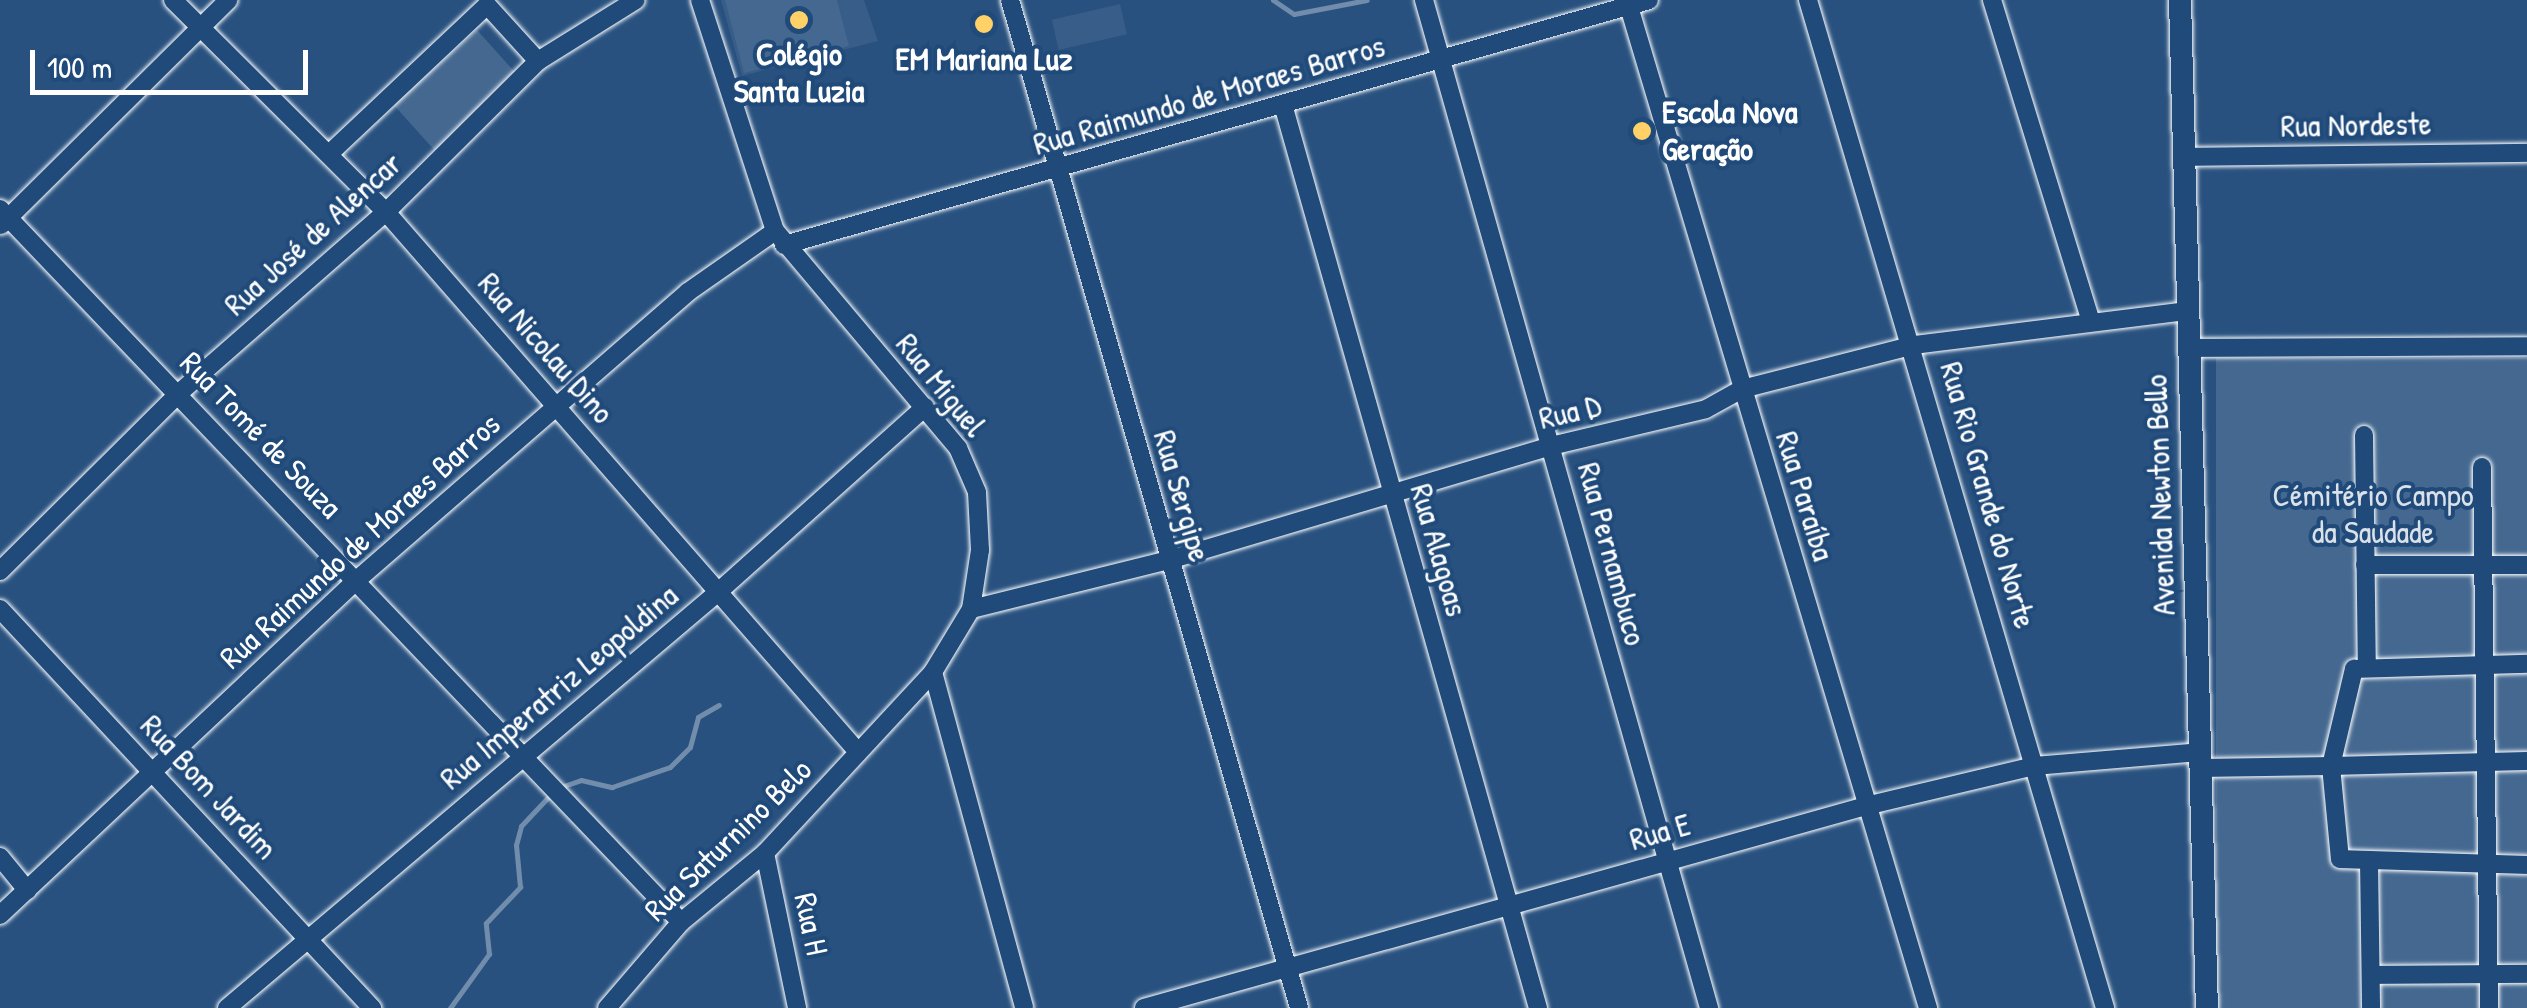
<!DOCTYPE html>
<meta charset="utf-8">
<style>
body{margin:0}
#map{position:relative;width:2527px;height:1008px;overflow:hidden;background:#28517f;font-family:"Patrick Hand",sans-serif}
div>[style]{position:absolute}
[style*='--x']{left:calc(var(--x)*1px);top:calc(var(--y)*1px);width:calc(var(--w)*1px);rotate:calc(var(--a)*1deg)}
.built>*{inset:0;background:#375d88;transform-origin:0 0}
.green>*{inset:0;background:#446890;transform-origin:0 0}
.stream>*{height:5px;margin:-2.5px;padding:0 2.5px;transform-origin:2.5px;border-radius:2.5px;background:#718dab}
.roads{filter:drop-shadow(0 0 2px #fff) drop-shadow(0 0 2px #fff)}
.minor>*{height:18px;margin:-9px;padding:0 9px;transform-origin:9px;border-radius:9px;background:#1f4a7a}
.major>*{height:22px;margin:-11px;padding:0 11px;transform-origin:11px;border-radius:11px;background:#1f4a7a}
.dots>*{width:28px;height:28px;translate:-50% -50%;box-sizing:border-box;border:5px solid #1f4a7a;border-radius:50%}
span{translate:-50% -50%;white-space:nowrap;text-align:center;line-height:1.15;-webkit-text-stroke:8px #1f4a7a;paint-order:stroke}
.poi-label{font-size:32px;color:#fff;font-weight:700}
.left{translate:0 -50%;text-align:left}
.street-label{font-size:32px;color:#fff}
.park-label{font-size:32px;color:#dae1e9}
.scale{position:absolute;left:30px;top:50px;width:278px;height:45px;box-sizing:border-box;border:5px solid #fff;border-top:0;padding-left:12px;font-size:30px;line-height:35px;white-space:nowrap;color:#fff;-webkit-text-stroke:8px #1f4a7a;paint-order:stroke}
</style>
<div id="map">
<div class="built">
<div style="clip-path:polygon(721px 0,864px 0,878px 41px,742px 76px)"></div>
<div style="left:1120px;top:4px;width:31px;height:70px;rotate:77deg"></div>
</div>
<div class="green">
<div style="clip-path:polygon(725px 0,837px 0,849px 46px,744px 73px)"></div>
<div style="left:477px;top:30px;width:62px;height:112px;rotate:48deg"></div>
<div style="left:2527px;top:358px;width:650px;height:311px;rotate:90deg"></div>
</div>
<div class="stream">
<div style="--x:1273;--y:0;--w:25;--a:34"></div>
<div style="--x:1294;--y:14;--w:74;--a:-10.9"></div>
<div style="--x:561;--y:787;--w:21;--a:-19"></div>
<div style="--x:581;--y:780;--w:32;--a:13"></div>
<div style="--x:612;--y:787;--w:61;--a:-19"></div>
<div style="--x:670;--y:767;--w:28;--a:-45"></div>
<div style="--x:690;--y:747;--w:31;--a:-75"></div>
<div style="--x:698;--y:717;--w:24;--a:-30"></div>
<div style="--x:450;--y:1008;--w:67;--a:-54.2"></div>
<div style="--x:489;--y:954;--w:31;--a:-96"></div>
<div style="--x:486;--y:923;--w:50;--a:-46.6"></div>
<div style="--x:520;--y:887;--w:42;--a:-95.4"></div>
<div style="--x:516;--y:845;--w:20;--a:-75"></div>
<div style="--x:521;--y:826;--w:45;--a:-46.8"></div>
</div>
<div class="roads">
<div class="minor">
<div style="--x:173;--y:0;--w:301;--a:44.9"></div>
<div style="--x:386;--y:212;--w:717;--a:48.84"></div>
<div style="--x:1010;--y:0;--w:1049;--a:74"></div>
<div style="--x:1424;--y:0;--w:1048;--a:74.21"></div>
<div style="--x:1627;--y:0;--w:1052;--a:73.37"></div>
<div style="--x:1808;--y:0;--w:1051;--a:73.58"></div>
<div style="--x:1992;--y:0;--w:336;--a:72.9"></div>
<div style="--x:1284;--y:108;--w:935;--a:74.24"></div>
<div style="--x:329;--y:154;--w:217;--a:-43.3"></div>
<div style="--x:487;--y:5;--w:76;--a:47.7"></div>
<div style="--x:2185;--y:157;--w:342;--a:-0.7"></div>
<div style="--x:0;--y:209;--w:986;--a:46.32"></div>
<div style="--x:1;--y:225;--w:320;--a:-44.7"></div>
<div style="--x:784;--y:245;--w:899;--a:-15.81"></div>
<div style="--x:2188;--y:348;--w:339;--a:-0.3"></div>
<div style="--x:2364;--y:435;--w:233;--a:89.3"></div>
<div style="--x:2482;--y:467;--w:541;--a:89.26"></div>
<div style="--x:2365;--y:565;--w:162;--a:0"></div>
<div style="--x:0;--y:571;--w:252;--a:-44.8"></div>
<div style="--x:179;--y:393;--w:275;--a:-41.2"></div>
<div style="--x:386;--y:212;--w:214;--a:-44.8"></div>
<div style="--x:538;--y:61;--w:115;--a:-31.9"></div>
<div style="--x:0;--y:609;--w:546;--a:47.01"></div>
<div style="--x:971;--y:609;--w:204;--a:-13.9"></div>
<div style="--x:1169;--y:560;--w:399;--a:-16.6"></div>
<div style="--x:1551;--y:446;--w:159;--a:-13.4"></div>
<div style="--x:1706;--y:409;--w:41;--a:-29.1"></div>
<div style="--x:1742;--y:389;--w:178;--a:-14.3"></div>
<div style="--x:1914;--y:345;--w:275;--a:-7.1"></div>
<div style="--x:933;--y:672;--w:348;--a:74.8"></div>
<div style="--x:2527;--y:761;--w:196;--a:178.5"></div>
<div style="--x:2331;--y:766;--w:93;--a:84.5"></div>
<div style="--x:2340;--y:859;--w:187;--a:1.8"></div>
<div style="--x:2200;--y:768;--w:131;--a:-0.9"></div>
<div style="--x:2331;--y:766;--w:100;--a:-76.7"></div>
<div style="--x:2354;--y:669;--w:173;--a:-1.7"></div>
<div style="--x:765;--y:853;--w:158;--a:78.3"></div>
<div style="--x:0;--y:857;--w:43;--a:50.7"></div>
<div style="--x:2369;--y:861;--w:147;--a:89.2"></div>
<div style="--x:0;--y:915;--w:491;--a:-43.2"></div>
<div style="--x:358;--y:579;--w:437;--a:-41"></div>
<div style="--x:688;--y:292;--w:106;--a:-35"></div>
<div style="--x:2371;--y:975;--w:156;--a:-0.4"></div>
<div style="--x:227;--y:1008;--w:642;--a:-40.26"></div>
<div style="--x:717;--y:593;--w:279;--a:-41.8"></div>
<div style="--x:607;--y:1008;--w:113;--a:-49.3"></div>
<div style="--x:681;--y:922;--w:109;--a:-39.4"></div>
<div style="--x:765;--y:853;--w:247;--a:-47.1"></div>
<div style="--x:933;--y:672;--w:74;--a:-58.9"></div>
<div style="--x:971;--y:609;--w:60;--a:-81.3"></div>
<div style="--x:980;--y:550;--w:58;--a:-93"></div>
<div style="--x:977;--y:492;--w:48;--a:-113.4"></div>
<div style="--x:958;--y:448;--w:284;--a:-130.1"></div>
<div style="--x:775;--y:231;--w:243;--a:-108"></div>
<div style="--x:1144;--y:1008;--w:750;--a:-15.63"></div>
<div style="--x:1866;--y:806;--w:173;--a:-13.4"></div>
<div style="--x:2034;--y:766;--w:166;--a:-4.8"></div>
</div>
<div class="major">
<div style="--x:2180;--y:0;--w:1008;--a:88.47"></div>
</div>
</div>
<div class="dots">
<div style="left:799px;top:20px;background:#ffd166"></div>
<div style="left:984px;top:24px;background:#ffd166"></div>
<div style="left:1642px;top:131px;background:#ffd166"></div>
</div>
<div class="poi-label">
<span style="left:799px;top:73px">Colégio<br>Santa Luzia</span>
<span style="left:984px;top:59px">EM Mariana Luz</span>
<span class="left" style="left:1662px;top:131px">Escola Nova<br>Geração</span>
</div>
<div class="street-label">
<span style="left:1209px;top:95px;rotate:-16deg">Rua Raimundo de Moraes Barros</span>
<span style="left:2356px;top:125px;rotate:-1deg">Rua Nordeste</span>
<span style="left:313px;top:234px;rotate:-42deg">Rua José de Alencar</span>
<span style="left:546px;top:348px;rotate:49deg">Rua Nicolau Dino</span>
<span style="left:941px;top:385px;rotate:51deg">Rua Miguel</span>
<span style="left:1570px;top:412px;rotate:-13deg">Rua D</span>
<span style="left:261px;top:435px;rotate:46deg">Rua Tomé de Souza</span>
<span style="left:1988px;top:495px;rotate:74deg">Rua Rio Grande do Norte</span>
<span style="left:2160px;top:495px;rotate:-92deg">Avenida Newton Bello</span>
<span style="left:1182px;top:496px;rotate:74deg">Rua Sergipe</span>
<span style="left:1805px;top:496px;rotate:73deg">Rua Paraíba</span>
<span style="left:360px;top:541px;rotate:-42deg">Rua Raimundo de Moraes Barros</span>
<span style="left:1439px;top:550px;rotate:74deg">Rua Alagoas</span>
<span style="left:1612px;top:554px;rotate:75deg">Rua Pernambuco</span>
<span style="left:559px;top:687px;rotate:-40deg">Rua Imperatriz Leopoldina</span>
<span style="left:209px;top:787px;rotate:47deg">Rua Bom Jardim</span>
<span style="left:1660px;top:832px;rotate:-16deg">Rua E</span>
<span style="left:728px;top:840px;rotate:-44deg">Rua Saturnino Belo</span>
<span style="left:811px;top:924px;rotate:78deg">Rua H</span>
</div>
<div class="park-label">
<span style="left:2373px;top:514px">Cémitério Campo<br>da Saudade</span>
</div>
<div class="scale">100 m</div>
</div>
